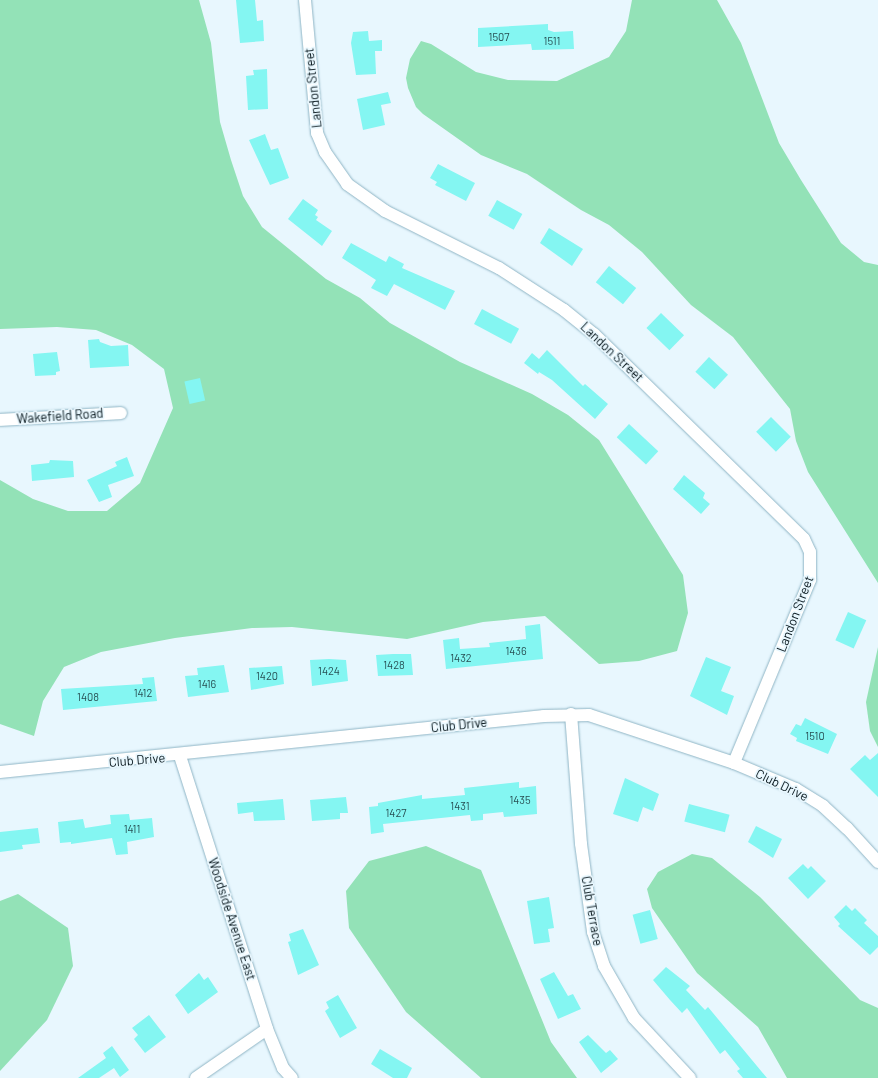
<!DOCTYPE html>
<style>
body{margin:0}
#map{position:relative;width:878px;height:1078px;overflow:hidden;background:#e8f7fe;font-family:Barlow,sans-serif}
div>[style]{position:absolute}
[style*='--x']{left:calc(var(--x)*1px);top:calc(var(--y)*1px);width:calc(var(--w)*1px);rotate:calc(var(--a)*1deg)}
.green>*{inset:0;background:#93e2b7}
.building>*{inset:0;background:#84f6f2;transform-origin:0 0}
.roads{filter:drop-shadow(0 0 1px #8fb5c5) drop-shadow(0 0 1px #8fb5c5)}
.minor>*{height:12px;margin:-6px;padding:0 6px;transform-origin:6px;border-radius:6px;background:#fff}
span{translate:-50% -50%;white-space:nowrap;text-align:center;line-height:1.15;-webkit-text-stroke:3.5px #e8f7fe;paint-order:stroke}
.number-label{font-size:11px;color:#285054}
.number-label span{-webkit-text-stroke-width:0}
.street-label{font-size:13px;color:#0a191f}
</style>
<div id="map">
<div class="green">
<div style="clip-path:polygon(0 0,199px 0,211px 43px,220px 122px,231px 160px,243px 196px,262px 227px,326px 279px,360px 298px,390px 323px,460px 362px,532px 394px,568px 415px,599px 440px,683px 575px,688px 613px,677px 651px,639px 661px,599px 664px,545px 616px,483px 622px,407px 639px,292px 627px,252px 628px,175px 638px,101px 652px,64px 667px,43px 701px,34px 736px,0 724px,0 480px,33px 499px,68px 511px,107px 511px,140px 483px,173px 408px,164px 369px,132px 345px,96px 330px,57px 327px,0 329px)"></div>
<div style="clip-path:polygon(632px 0,717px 0,741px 43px,779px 143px,801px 180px,841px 243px,864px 262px,878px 265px,878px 583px,808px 472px,796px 441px,790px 409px,733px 337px,691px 305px,642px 252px,609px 225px,581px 210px,527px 174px,481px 155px,423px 114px,416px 107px,408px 88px,406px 78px,410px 59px,421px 41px,431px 44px,476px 72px,508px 80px,557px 81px,609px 57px,626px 31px)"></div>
<div style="clip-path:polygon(878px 647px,878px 747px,870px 731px,866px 702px)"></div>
<div style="clip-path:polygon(426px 846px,481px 870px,551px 1042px,577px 1078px,481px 1078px,406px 1012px,349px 928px,346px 891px,369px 861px)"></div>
<div style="clip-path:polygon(692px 854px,712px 858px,760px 897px,860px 1000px,878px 1008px,878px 1078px,787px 1078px,758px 1027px,697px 973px,652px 908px,647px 889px,658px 872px)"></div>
<div style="clip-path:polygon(18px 894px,68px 928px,73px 966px,47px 1020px,0 1071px,0 901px)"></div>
</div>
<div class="building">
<div style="clip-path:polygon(236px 0,255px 0,257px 21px,263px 20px,264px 41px,240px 43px)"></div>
<div style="clip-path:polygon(548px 24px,548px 30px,554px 32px,573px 31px,574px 49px,532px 50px,531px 44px,478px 47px,478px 28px)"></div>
<div style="clip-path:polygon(368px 31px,369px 41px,382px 40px,382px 51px,375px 51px,376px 74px,356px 75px,351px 43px,353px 32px)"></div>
<div style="clip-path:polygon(267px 69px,268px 109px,248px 110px,246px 76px,254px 75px,253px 70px)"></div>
<div style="clip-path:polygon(388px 92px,391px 103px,381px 105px,385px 125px,363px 130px,357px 99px)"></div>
<div style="clip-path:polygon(265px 134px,271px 150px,278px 148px,289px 178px,270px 185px,249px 140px)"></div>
<div style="clip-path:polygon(438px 164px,475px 183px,466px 201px,435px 185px,437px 182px,430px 178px)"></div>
<div style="clip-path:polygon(303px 199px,318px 210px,315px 215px,318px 217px,316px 220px,332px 231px,322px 246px,288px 219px)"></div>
<div style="left:497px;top:200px;width:29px;height:18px;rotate:29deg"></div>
<div style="clip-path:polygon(549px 228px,583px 249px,572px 266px,540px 243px)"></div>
<div style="clip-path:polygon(351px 243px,386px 262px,389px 256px,404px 264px,402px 268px,455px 291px,445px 310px,394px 284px,387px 296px,371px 288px,376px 280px,342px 258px)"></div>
<div style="left:609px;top:266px;width:35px;height:21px;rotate:39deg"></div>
<div style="left:482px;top:309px;width:42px;height:17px;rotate:28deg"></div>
<div style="left:661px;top:313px;width:32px;height:21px;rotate:44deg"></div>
<div style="clip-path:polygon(99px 339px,100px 342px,111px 346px,128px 345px,129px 366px,90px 368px,88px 340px)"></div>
<div style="clip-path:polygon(547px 350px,583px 386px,585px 384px,608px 404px,595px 419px,552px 380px,539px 372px,538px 374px,524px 363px,532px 353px,539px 359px)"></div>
<div style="clip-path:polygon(57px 352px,60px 371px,56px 372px,56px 375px,35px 376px,33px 354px)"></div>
<div style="left:709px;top:357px;width:26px;height:20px;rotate:43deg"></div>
<div style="left:200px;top:378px;width:23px;height:16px;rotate:77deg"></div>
<div style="left:771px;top:417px;width:28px;height:21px;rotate:45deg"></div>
<div style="left:629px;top:424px;width:40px;height:18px;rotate:43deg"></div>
<div style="clip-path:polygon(127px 457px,134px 476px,108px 485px,112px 497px,99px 502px,87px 480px,117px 466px,115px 462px)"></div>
<div style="clip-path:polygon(50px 460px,73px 461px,74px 477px,32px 481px,31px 465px,49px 463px)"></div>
<div style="clip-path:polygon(684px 475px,705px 493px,703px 498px,710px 504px,701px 514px,673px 489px)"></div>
<div style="left:848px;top:612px;width:20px;height:31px;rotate:24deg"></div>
<div style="clip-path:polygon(540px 624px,543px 659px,446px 669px,443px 640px,459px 638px,460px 649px,490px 647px,489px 643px,526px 639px,525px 626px)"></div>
<div style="clip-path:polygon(393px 654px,411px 654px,413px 675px,378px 676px,376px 655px)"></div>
<div style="clip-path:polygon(706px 657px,731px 667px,721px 691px,734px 696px,727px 715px,690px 696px)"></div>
<div style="clip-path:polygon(329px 659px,346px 660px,348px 681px,312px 686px,310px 660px)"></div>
<div style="clip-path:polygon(224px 665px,229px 692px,188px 697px,185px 676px,198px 675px,197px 668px)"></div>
<div style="clip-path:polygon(282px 666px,284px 684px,251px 690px,249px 668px)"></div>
<div style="clip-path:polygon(154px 677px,157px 701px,63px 710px,61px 689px,143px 684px,142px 678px)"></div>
<div style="clip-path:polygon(805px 718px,837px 734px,828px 754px,796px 741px,797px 738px,790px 734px,796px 724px,801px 726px)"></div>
<div style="clip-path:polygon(878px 753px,878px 797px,850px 769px,865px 755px,870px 760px)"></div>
<div style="clip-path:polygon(625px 778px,659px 794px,653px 811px,643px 807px,638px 822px,613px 814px)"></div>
<div style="clip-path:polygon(519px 782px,519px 788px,536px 786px,537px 814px,504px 817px,503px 812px,483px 814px,483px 820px,471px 821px,470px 815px,383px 824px,384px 832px,371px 834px,369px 807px,378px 806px,378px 803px,422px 795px,422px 799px,465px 795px,464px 788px)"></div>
<div style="clip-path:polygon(346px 797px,348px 813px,340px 813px,340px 819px,312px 821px,310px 800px)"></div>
<div style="clip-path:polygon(283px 799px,285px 820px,254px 821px,253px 812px,238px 814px,237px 803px)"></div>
<div style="left:689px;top:804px;width:42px;height:18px;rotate:15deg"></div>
<div style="clip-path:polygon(129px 814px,130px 820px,152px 818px,154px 837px,127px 842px,128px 854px,116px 855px,112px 838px,71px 844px,71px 842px,60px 843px,58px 822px,83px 819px,85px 828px,111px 824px,110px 815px)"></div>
<div style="clip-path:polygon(756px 826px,782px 839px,773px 858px,748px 842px)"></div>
<div style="clip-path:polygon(38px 828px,40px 843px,22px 845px,23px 849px,0 852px,0 832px)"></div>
<div style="clip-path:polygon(803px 864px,808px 869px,811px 866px,826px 881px,808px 899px,788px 878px)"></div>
<div style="clip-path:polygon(549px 897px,554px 928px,548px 929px,550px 942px,534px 944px,527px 901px)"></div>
<div style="clip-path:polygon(846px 905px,852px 911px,855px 908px,867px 920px,864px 923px,878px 936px,878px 947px,870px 955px,838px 926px,840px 924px,834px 917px)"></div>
<div style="left:650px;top:910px;width:30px;height:18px;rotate:75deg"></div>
<div style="clip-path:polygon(303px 929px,319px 965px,298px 975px,288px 942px,291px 941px,289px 934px)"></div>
<div style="clip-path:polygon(666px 967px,690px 986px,686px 990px,705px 1010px,708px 1007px,767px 1078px,743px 1078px,737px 1071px,740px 1069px,725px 1050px,720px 1054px,687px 1008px,682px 1013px,670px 1000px,653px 980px)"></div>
<div style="clip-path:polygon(554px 972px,568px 996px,573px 994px,581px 1009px,558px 1019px,540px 979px)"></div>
<div style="clip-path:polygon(199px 973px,204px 980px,208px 977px,218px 992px,188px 1014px,175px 995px)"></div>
<div style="clip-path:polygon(338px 995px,357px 1028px,340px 1038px,325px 1011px,329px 1008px,326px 1002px)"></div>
<div style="clip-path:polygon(149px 1015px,166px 1037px,145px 1053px,134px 1039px,138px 1035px,132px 1028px)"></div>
<div style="clip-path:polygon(588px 1035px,606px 1053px,610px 1050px,618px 1059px,601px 1073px,579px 1042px)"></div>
<div style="clip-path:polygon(112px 1046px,129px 1070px,120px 1077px,114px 1068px,99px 1078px,78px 1078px,106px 1058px,103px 1053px)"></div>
<div style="clip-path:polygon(380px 1049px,412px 1068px,407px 1078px,393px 1078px,371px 1064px)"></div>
</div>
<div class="roads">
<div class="minor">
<div style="--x:305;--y:0;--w:134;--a:84.8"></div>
<div style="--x:317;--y:133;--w:21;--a:67"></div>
<div style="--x:325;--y:152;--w:39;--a:55"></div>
<div style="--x:347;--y:184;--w:47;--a:35.4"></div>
<div style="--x:385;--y:211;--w:127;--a:26.6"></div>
<div style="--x:499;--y:268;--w:77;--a:32.9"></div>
<div style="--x:564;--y:310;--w:38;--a:39"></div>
<div style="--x:594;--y:334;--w:293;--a:44.3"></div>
<div style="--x:804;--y:539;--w:14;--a:65"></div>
<div style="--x:810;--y:552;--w:28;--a:90"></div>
<div style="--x:810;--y:580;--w:198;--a:112.6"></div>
<div style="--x:0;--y:420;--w:121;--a:-3.3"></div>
<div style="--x:571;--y:714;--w:130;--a:85.6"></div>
<div style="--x:581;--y:844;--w:89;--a:82.2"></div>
<div style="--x:593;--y:932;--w:36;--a:72"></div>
<div style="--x:604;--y:966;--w:60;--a:60"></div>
<div style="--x:634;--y:1018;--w:82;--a:47"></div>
<div style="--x:180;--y:756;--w:287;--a:72.3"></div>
<div style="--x:267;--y:1029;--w:42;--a:67.7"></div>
<div style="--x:283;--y:1068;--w:13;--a:48"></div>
<div style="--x:0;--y:772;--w:547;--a:-5.88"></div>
<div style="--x:544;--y:716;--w:45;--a:-1.3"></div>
<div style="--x:589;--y:715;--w:153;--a:18.3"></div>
<div style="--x:734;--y:763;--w:67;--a:22.8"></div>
<div style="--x:796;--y:789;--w:32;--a:32"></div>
<div style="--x:823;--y:806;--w:33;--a:43"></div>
<div style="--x:847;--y:828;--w:46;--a:47.6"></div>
<div style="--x:196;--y:1078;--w:86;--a:-34.6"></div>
</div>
</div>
<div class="number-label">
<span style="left:499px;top:37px">1507</span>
<span style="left:552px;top:41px">1511</span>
<span style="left:516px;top:651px">1436</span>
<span style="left:461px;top:658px">1432</span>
<span style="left:394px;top:665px">1428</span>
<span style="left:329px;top:671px">1424</span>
<span style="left:267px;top:676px">1420</span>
<span style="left:207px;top:684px">1416</span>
<span style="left:143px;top:693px">1412</span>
<span style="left:88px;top:697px">1408</span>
<span style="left:815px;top:736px">1510</span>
<span style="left:520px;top:800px">1435</span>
<span style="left:460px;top:806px">1431</span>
<span style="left:396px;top:813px">1427</span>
<span style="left:132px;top:829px">1411</span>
</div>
<div class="street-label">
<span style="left:313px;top:88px;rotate:-96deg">Landon Street</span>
<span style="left:612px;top:352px;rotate:43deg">Landon Street</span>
<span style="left:60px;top:416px;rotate:-4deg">Wakefield Road</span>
<span style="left:795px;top:614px;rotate:-69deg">Landon Street</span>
<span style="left:459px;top:725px;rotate:-6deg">Club Drive</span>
<span style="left:137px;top:760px;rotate:-5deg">Club Drive</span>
<span style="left:782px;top:785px;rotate:26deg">Club Drive</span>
<span style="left:592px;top:911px;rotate:80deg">Club Terrace</span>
<span style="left:232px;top:919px;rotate:72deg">Woodside Avenue East</span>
</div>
</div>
